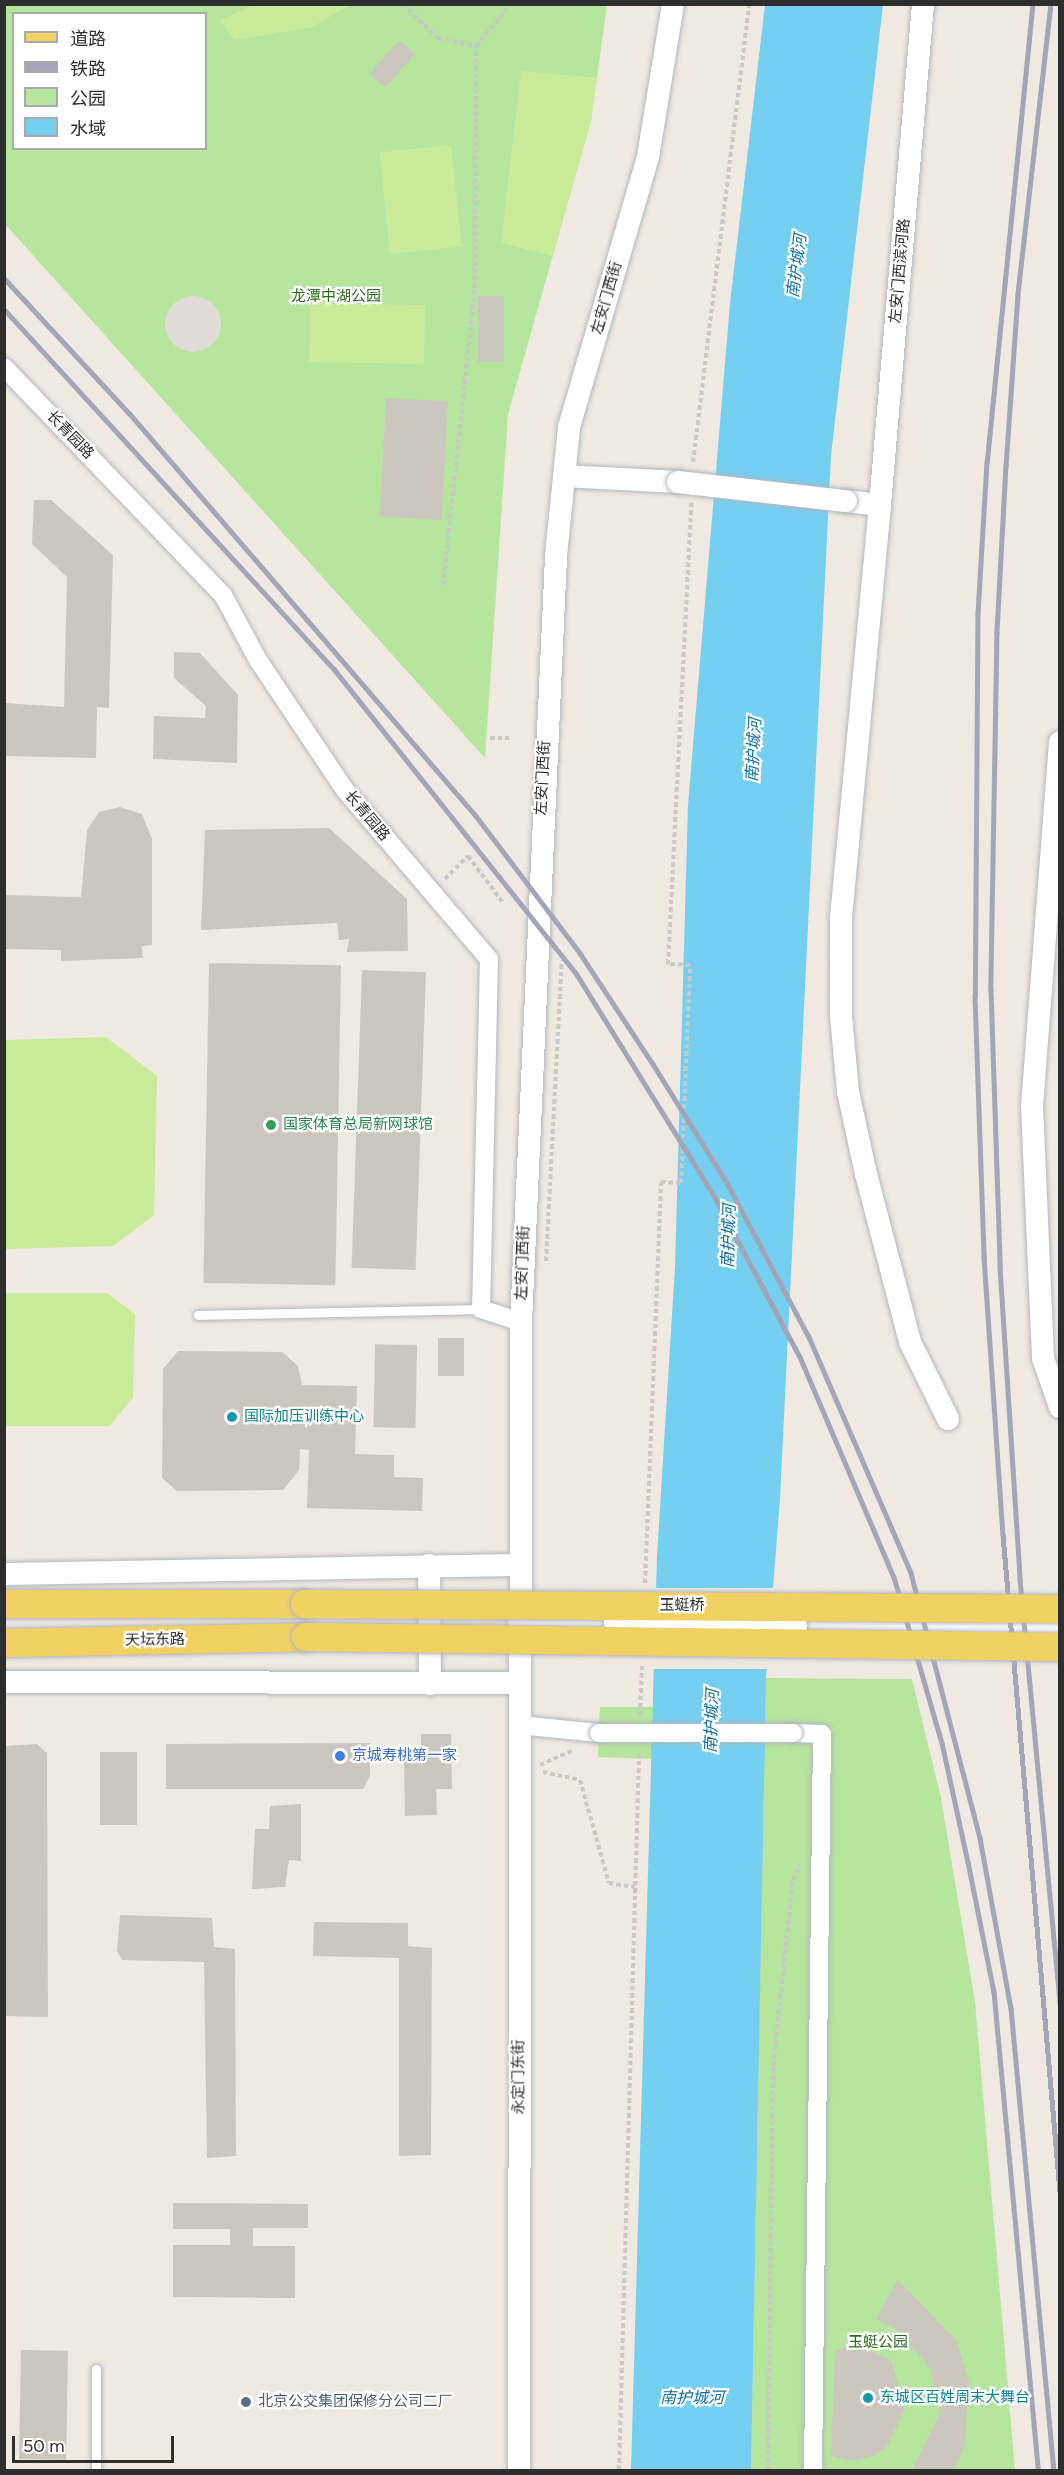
<!DOCTYPE html>
<meta charset="utf-8">
<style>
body{margin:0}
#map{position:relative;width:1064px;height:2475px;overflow:hidden;background:#efe9e1;font-family:Figtree,"Noto Sans SC",sans-serif}
div>[style]{position:absolute}
[style*='--x']{left:calc(var(--x)*1px);top:calc(var(--y)*1px);width:calc(var(--w)*1px);rotate:calc(var(--a)*1deg)}
.green>*{inset:0;background:#b6e59e}
.pitch>*{inset:0;background:#c9ec9a;transform-origin:0 0}
.plaza>*{inset:0;background:#dfdcd8}
.round{border-radius:50%}
.water>*{inset:0;background:#75cff0}
.pier>*{inset:0;background:#efe9e1;transform-origin:0 0}
.building>*{inset:0;background:#cbc7bf;transform-origin:0 0}
.path>*{height:4px;margin-top:-2px;transform-origin:0;background:repeating-linear-gradient(90deg,#c9c9c9 0 4.5px,transparent 0 7.5px)}
.roads{filter:drop-shadow(0 0 2px #b4b7c1) drop-shadow(0 0 2px #b4b7c1)}
.service>*{height:9px;margin:-4.5px;padding:0 4.5px;transform-origin:4.5px;border-radius:4.5px;background:#fff}
.minor>*{height:18px;margin:-9px;padding:0 9px;transform-origin:9px;border-radius:9px;background:#fff}
.tertiary>*{height:22px;margin:-11px;padding:0 11px;transform-origin:11px;border-radius:11px;background:#fff}
.primary>*{height:28px;margin:-14px;padding:0 14px;transform-origin:14px;border-radius:14px;background:#f2d163}
.rail>*{height:4.5px;margin:-2.25px;padding:0 2.25px;transform-origin:2.25px;border-radius:2.25px;background:#a3a6b8}
.bridges{filter:drop-shadow(0 0 2px #b4b7c1) drop-shadow(0 0 2px #b4b7c1)}
.minor-bridge>*{height:18px;margin:-9px;padding:0 9px;transform-origin:9px;border-radius:9px;background:#fff}
.tertiary-bridge>*{height:22px;margin:-11px;padding:0 11px;transform-origin:11px;border-radius:11px;background:#fff}
.primary-bridge>*{height:28px;margin:-14px;padding:0 14px;transform-origin:14px;border-radius:14px;background:#f2d163}
.dots>*{width:16px;height:16px;translate:-50% -50%;box-sizing:border-box;border:3px solid #fff;border-radius:50%}
span{translate:-50% -50%;white-space:nowrap;text-align:center;line-height:1.15;-webkit-text-stroke:4.5px #fff;paint-order:stroke}
.street-label{font-size:15px;color:#2e2e2e}
.park-label{font-size:15px;color:#2c6e1b}
.leisure-label{font-size:15px;color:#27864d}
.left{translate:0 -50%;text-align:left}
.culture-label{font-size:15px;color:#0d838f}
.shop-label{font-size:15px;color:#366cbe}
.service-label{font-size:15px;color:#4e5e75}
.water-label{font-size:16px;color:#0d6fa3;font-style:italic}
.frame{position:absolute;inset:0;border:6px solid #2e2e2e;pointer-events:none}
.legend{position:absolute;left:12px;top:12px;width:195px;height:138px;box-sizing:border-box;background:#fff;border:2px solid #ababab;margin:0;padding:8px 10px;list-style:none;font-size:18px;color:#2e2e2e}
.legend li{display:flex;align-items:center;gap:12px;height:30px}
.legend b{width:30px;border:2px solid #ababab}
.scale{position:absolute;left:12px;top:2436px;width:162px;height:27px;box-sizing:border-box;border:3px solid #2e2e2e;border-top:0;padding-left:8px;font-size:18px;line-height:21px;white-space:nowrap;color:#2e2e2e;-webkit-text-stroke:4px #fff;paint-order:stroke}
</style>
<div id="map">
<div class="green">
<div style="clip-path:polygon(evenodd,4px 5px,607px 5px,591px 121px,508px 414px,485px 758px,5px 224px,4px 5px,14px 14px,206px 14px,206px 148px,14px 148px,14px 14px)"></div>
<div style="clip-path:polygon(766px 1678px,912px 1679px,941px 1798px,975px 2001px,1015px 2470px,751px 2470px,764px 1763px,598px 1757px,600px 1707px,764px 1707px)"></div>
</div>
<div class="pitch">
<div style="clip-path:polygon(256px 4px,350px 4px,350px 5px,312px 27px,234px 40px,220px 20px)"></div>
<div style="clip-path:polygon(521px 71px,597px 78px,591px 121px,552px 256px,501px 243px)"></div>
<div style="left:451px;top:145px;width:102px;height:72px;rotate:84deg"></div>
<div style="left:310px;top:303px;width:115px;height:59px;rotate:1deg"></div>
<div style="clip-path:polygon(106px 1037px,157px 1076px,154px 1215px,113px 1246px,5px 1249px,5px 1040px)"></div>
<div style="clip-path:polygon(5px 1293px,107px 1293px,135px 1314px,133px 1397px,110px 1426px,5px 1426px)"></div>
</div>
<div class="plaza">
<div class="round" style="left:165px;top:296px;width:56px;height:56px"></div>
</div>
<div class="water">
<div style="clip-path:polygon(765px 5px,883px 5px,831px 456px,780px 1498px,766px 1678px,751px 2470px,631px 2470px,657px 1556px,675px 1267px,688px 805px,730px 303px)"></div>
</div>
<div class="pier">
<div style="left:653px;top:1588px;width:123px;height:81px"></div>
</div>
<div class="building">
<div style="left:399px;top:40px;width:21px;height:45px;rotate:41deg"></div>
<div style="left:478px;top:296px;width:26px;height:66px"></div>
<div style="left:386px;top:398px;width:62px;height:119px;rotate:3deg"></div>
<div style="clip-path:polygon(34px 500px,51px 500px,113px 555px,109px 708px,97px 707px,96px 758px,4px 756px,4px 703px,64px 707px,67px 577px,32px 544px)"></div>
<div style="clip-path:polygon(174px 652px,200px 653px,238px 695px,237px 763px,153px 759px,154px 716px,205px 718px,206px 706px,174px 678px)"></div>
<div style="clip-path:polygon(120px 807px,142px 814px,152px 839px,152px 945px,142px 946px,143px 958px,61px 961px,61px 950px,4px 949px,4px 895px,81px 897px,87px 830px,99px 812px)"></div>
<div style="clip-path:polygon(329px 828px,407px 899px,408px 951px,347px 952px,349px 939px,339px 940px,337px 923px,201px 930px,205px 830px)"></div>
<div style="left:209px;top:963px;width:132px;height:320px;rotate:1deg"></div>
<div style="left:362px;top:970px;width:64px;height:298px;rotate:2deg"></div>
<div style="left:438px;top:1338px;width:26px;height:38px"></div>
<div style="left:417px;top:1345px;width:83px;height:42px;rotate:91deg"></div>
<div style="clip-path:polygon(178px 1351px,282px 1352px,298px 1366px,302px 1385px,357px 1386px,355px 1454px,394px 1455px,394px 1477px,423px 1478px,422px 1511px,307px 1508px,309px 1450px,300px 1449px,299px 1470px,283px 1490px,177px 1491px,162px 1478px,163px 1369px)"></div>
<div style="clip-path:polygon(421px 1734px,451px 1734px,452px 1789px,436px 1789px,437px 1815px,405px 1816px,404px 1761px,421px 1761px)"></div>
<div style="clip-path:polygon(370px 1743px,370px 1776px,363px 1789px,166px 1789px,166px 1744px)"></div>
<div style="clip-path:polygon(37px 1744px,47px 1753px,48px 2017px,4px 2016px,4px 1746px)"></div>
<div style="left:100px;top:1752px;width:37px;height:73px"></div>
<div style="clip-path:polygon(301px 1804px,301px 1861px,289px 1860px,285px 1887px,252px 1889px,255px 1829px,269px 1829px,270px 1806px)"></div>
<div style="clip-path:polygon(120px 1915px,212px 1918px,214px 1947px,235px 1949px,236px 2156px,207px 2158px,204px 1962px,122px 1960px,117px 1951px)"></div>
<div style="clip-path:polygon(314px 1922px,408px 1923px,408px 1946px,432px 1948px,431px 2155px,399px 2156px,399px 1958px,313px 1956px)"></div>
<div style="clip-path:polygon(173px 2203px,308px 2204px,308px 2228px,253px 2228px,253px 2246px,295px 2246px,295px 2298px,173px 2297px,173px 2245px,230px 2245px,230px 2229px,173px 2229px)"></div>
<div style="clip-path:polygon(898px 2280px,957px 2341px,969px 2383px,965px 2445px,954px 2470px,912px 2470px,940px 2413px,930px 2368px,897px 2330px,876px 2319px)"></div>
<div style="clip-path:polygon(854px 2344px,891px 2360px,905px 2410px,887px 2446px,874px 2456px,853px 2461px,831px 2456px,835px 2351px)"></div>
<div style="left:21px;top:2350px;width:47px;height:109px;rotate:1deg"></div>
</div>
<div class="path">
<div style="--x:403;--y:4;--w:49;--a:44.2"></div>
<div style="--x:438;--y:38;--w:39;--a:12"></div>
<div style="--x:476;--y:46;--w:55;--a:-50.2"></div>
<div style="--x:693;--y:462;--w:461;--a:-83"></div>
<div style="--x:443;--y:585;--w:299;--a:-83.9"></div>
<div style="--x:475;--y:288;--w:242;--a:-89.8"></div>
<div style="--x:490;--y:738;--w:21;--a:0"></div>
<div style="--x:445;--y:879;--w:33;--a:-45"></div>
<div style="--x:468;--y:856;--w:60;--a:53.1"></div>
<div style="--x:546;--y:1261;--w:301;--a:-87"></div>
<div style="--x:645;--y:1583;--w:401;--a:-87.7"></div>
<div style="--x:661;--y:1182;--w:20;--a:3"></div>
<div style="--x:681;--y:1183;--w:218;--a:-87.6"></div>
<div style="--x:690;--y:965;--w:22;--a:-177"></div>
<div style="--x:668;--y:964;--w:462;--a:-87.1"></div>
<div style="--x:640;--y:1715;--w:49;--a:-87.7"></div>
<div style="--x:540;--y:1765;--w:35;--a:-24"></div>
<div style="--x:543;--y:1772;--w:38;--a:12"></div>
<div style="--x:580;--y:1780;--w:107;--a:74.3"></div>
<div style="--x:609;--y:1883;--w:26;--a:9"></div>
<div style="--x:619;--y:2470;--w:717;--a:-88.4"></div>
<div style="--x:768;--y:2470;--w:404;--a:-89.3"></div>
<div style="--x:773;--y:2066;--w:187;--a:-83.9"></div>
<div style="--x:793;--y:1880;--w:17;--a:-65"></div>
</div>
<div class="roads">
<div class="service">
<div style="--x:198;--y:1315;--w:283;--a:-1.2"></div>
<div style="--x:96;--y:2369;--w:101;--a:90"></div>
</div>
<div class="minor">
<div style="--x:4;--y:367;--w:316;--a:46.2"></div>
<div style="--x:223;--y:595;--w:74;--a:61.7"></div>
<div style="--x:258;--y:660;--w:156;--a:56.2"></div>
<div style="--x:345;--y:790;--w:222;--a:49.6"></div>
<div style="--x:489;--y:959;--w:350;--a:91.3"></div>
<div style="--x:481;--y:1309;--w:42;--a:18"></div>
<div style="--x:519;--y:1725;--w:80;--a:5.7"></div>
<div style="--x:793;--y:1733;--w:29;--a:2"></div>
<div style="--x:822;--y:1734;--w:736;--a:90.7"></div>
</div>
<div class="tertiary">
<div style="--x:564;--y:476;--w:114;--a:3"></div>
<div style="--x:846;--y:501;--w:34;--a:7"></div>
<div style="--x:880;--y:505;--w:503;--a:-85.09"></div>
<div style="--x:880;--y:505;--w:417;--a:95.4"></div>
<div style="--x:841;--y:920;--w:96;--a:90"></div>
<div style="--x:841;--y:1016;--w:76;--a:84.7"></div>
<div style="--x:848;--y:1092;--w:84;--a:77.6"></div>
<div style="--x:866;--y:1174;--w:174;--a:75.3"></div>
<div style="--x:910;--y:1342;--w:86;--a:63.7"></div>
<div style="--x:1060;--y:742;--w:365;--a:94.4"></div>
<div style="--x:1032;--y:1106;--w:252;--a:87.5"></div>
<div style="--x:1043;--y:1358;--w:52;--a:70.9"></div>
<div style="--x:429;--y:1565;--w:119;--a:89.5"></div>
<div style="--x:4;--y:1574;--w:515;--a:-1"></div>
<div style="--x:519;--y:1622;--w:96;--a:0.6"></div>
<div style="--x:796;--y:1626;--w:264;--a:1.1"></div>
<div style="--x:4;--y:1682;--w:515;--a:0.11"></div>
<div style="--x:519;--y:2470;--w:1148;--a:-89.9"></div>
<div style="--x:521;--y:1322;--w:767;--a:-87.38"></div>
<div style="--x:556;--y:556;--w:130;--a:-84.2"></div>
<div style="--x:569;--y:427;--w:281;--a:-73.7"></div>
<div style="--x:648;--y:157;--w:155;--a:-80.7"></div>
</div>
<div class="primary">
<div style="--x:4;--y:1604;--w:301;--a:0"></div>
<div style="--x:4;--y:1643;--w:302;--a:-1.1"></div>
</div>
</div>
<div class="rail">
<div style="--x:1033;--y:4;--w:460;--a:95.7"></div>
<div style="--x:987;--y:462;--w:151;--a:93.4"></div>
<div style="--x:978;--y:613;--w:383;--a:90.4"></div>
<div style="--x:975;--y:996;--w:261;--a:88"></div>
<div style="--x:984;--y:1257;--w:279;--a:86.1"></div>
<div style="--x:1003;--y:1535;--w:659;--a:85.04"></div>
<div style="--x:1051;--y:4;--w:293;--a:96.5"></div>
<div style="--x:1018;--y:295;--w:170;--a:94"></div>
<div style="--x:1006;--y:465;--w:167;--a:93.1"></div>
<div style="--x:997;--y:632;--w:357;--a:91"></div>
<div style="--x:991;--y:989;--w:278;--a:88.1"></div>
<div style="--x:1000;--y:1267;--w:313;--a:86.3"></div>
<div style="--x:1020;--y:1579;--w:427;--a:84.6"></div>
<div style="--x:4;--y:278;--w:185;--a:47.2"></div>
<div style="--x:130;--y:414;--w:530;--a:49.28"></div>
<div style="--x:476;--y:816;--w:172;--a:52.8"></div>
<div style="--x:580;--y:953;--w:133;--a:56.7"></div>
<div style="--x:653;--y:1064;--w:140;--a:58.1"></div>
<div style="--x:727;--y:1183;--w:174;--a:62"></div>
<div style="--x:809;--y:1337;--w:257;--a:66.6"></div>
<div style="--x:911;--y:1573;--w:274;--a:75.4"></div>
<div style="--x:980;--y:1838;--w:173;--a:79.7"></div>
<div style="--x:1011;--y:2008;--w:464;--a:84.7"></div>
<div style="--x:4;--y:309;--w:488;--a:47.5"></div>
<div style="--x:334;--y:669;--w:389;--a:51.5"></div>
<div style="--x:576;--y:973;--w:262;--a:58.2"></div>
<div style="--x:714;--y:1196;--w:183;--a:61.9"></div>
<div style="--x:800;--y:1357;--w:239;--a:66.9"></div>
<div style="--x:894;--y:1577;--w:173;--a:73.9"></div>
<div style="--x:942;--y:1743;--w:122;--a:77.7"></div>
<div style="--x:968;--y:1862;--w:133;--a:78.7"></div>
<div style="--x:994;--y:1992;--w:480;--a:84.7"></div>
</div>
<div class="bridges">
<div class="minor-bridge">
<div style="--x:599;--y:1733;--w:194;--a:0"></div>
</div>
<div class="tertiary-bridge">
<div style="--x:678;--y:482;--w:169;--a:6.5"></div>
<div style="--x:615;--y:1623;--w:181;--a:0.9"></div>
</div>
<div class="primary-bridge">
<div style="--x:305;--y:1604;--w:755;--a:0.38"></div>
<div style="--x:306;--y:1637;--w:754;--a:0.76"></div>
</div>
</div>
<div class="dots">
<div style="left:271px;top:1125px;background:#2e9e5b"></div>
<div style="left:232px;top:1417px;background:#0f9aa8"></div>
<div style="left:340px;top:1756px;background:#3f7fe0"></div>
<div style="left:868px;top:2398px;background:#0f9aa8"></div>
<div style="left:246px;top:2402px;background:#5c6f8a"></div>
</div>
<div class="street-label">
<span style="left:900px;top:271px;rotate:-85deg">左安门西滨河路</span>
<span style="left:607px;top:298px;rotate:-74deg">左安门西街</span>
<span style="left:70px;top:435px;rotate:46deg">长青园路</span>
<span style="left:543px;top:778px;rotate:-87deg">左安门西街</span>
<span style="left:367px;top:816px;rotate:50deg">长青园路</span>
<span style="left:523px;top:1263px;rotate:-88deg">左安门西街</span>
<span style="left:682px;top:1606px">玉蜓桥</span>
<span style="left:155px;top:1640px;rotate:-1deg">天坛东路</span>
<span style="left:519px;top:2077px;rotate:-90deg">永定门东街</span>
</div>
<div class="park-label">
<span style="left:336px;top:297px">龙潭中湖公园</span>
<span style="left:878px;top:2343px">玉蜓公园</span>
</div>
<div class="leisure-label">
<span class="left" style="left:283px;top:1125px">国家体育总局新网球馆</span>
</div>
<div class="culture-label">
<span class="left" style="left:244px;top:1417px">国际加压训练中心</span>
<span class="left" style="left:880px;top:2398px">东城区百姓周末大舞台</span>
</div>
<div class="shop-label">
<span class="left" style="left:352px;top:1756px">京城寿桃第一家</span>
</div>
<div class="service-label">
<span class="left" style="left:258px;top:2402px">北京公交集团保修分公司二厂</span>
</div>
<div class="water-label">
<span style="left:797px;top:266px;rotate:-83deg">南护城河</span>
<span style="left:754px;top:750px;rotate:-87deg">南护城河</span>
<span style="left:729px;top:1236px;rotate:-88deg">南护城河</span>
<span style="left:712px;top:1721px;rotate:-88deg">南护城河</span>
<span style="left:692px;top:2398px">南护城河</span>
</div>
<div class="frame"></div>
<ul class="legend">
<li><b style="height:8px;background:#f2d163"></b>道路</li>
<li><b style="height:8px;background:#a3a6b8"></b>铁路</li>
<li><b style="height:16px;background:#b6e59e"></b>公园</li>
<li><b style="height:16px;background:#75cff0"></b>水域</li>
</ul>
<div class="scale">50 m</div>
</div>
